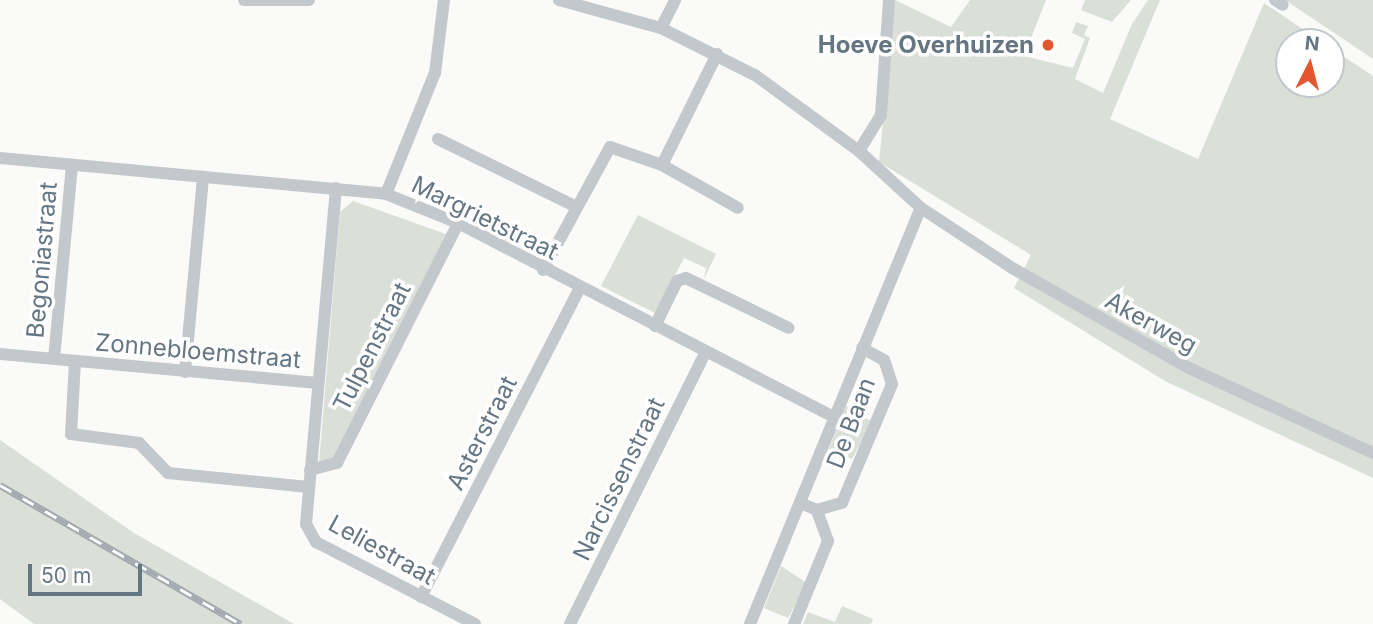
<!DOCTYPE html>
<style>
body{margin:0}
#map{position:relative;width:1373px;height:624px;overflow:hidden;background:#fafaf8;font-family:Inter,sans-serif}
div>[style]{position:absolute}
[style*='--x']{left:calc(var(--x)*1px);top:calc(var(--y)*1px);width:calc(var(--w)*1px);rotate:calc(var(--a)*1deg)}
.green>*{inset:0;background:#dadfd7}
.street>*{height:12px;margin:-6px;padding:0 6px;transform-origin:6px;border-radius:6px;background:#c3c8cc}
.rail>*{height:7px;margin-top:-3.5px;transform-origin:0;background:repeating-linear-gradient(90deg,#fff 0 13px,#a2aab0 0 26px);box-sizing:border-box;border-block:2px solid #a2aab0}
.dots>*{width:19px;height:19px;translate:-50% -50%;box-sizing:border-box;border:4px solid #fff;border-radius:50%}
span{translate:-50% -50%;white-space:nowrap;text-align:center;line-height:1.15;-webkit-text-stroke:7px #fff;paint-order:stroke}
.poi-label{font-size:24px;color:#657683;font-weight:700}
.right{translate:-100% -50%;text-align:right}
.street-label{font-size:24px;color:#657683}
.north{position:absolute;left:1275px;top:28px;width:70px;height:70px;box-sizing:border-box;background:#fff;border:2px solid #c1c8cd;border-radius:50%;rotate:6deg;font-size:19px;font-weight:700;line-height:28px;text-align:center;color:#657683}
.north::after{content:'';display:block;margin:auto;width:24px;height:32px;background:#e4572e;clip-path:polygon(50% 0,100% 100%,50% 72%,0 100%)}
.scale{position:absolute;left:28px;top:564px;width:114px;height:32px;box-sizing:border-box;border:4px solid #657683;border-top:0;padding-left:9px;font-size:21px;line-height:24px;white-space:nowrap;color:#657683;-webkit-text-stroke:5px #fff;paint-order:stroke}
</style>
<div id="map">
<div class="green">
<div style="clip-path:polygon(895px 0,951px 27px,970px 0,1046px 0,1024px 56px,1073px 68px,1085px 39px,1072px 33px,1076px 22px,1088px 26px,1084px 35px,1090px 38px,1075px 79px,1103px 93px,1132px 24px,1148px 0,1160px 0,1110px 119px,1198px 159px,1264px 3px,1322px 42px,1289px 42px,1289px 84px,1331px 84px,1331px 48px,1373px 76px,1373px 478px,1165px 381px,1014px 288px,1031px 255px,879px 162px)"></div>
<div style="clip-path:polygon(1085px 0,1131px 0,1112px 22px,1081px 10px)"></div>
<div style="clip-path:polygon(1285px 0,1373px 0,1373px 59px)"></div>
<div style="clip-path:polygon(353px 201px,446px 234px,333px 459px,319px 463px,340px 212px)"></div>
<div style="clip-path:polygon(638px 215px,716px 254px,704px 279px,706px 268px,684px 258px,655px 313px,601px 286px)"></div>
<div style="clip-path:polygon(846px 406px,872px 422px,852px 459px,829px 449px)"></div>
<div style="clip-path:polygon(0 440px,134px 533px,294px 624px,34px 624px,0 599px)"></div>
<div style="clip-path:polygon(781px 566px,807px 583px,788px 618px,764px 608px)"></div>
<div style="clip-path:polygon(842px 606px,873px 619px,871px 624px,803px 624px,808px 612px,835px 622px)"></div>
</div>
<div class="street">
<div style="--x:244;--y:0;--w:65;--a:0"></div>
<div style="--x:559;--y:0;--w:106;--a:15.4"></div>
<div style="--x:661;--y:28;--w:105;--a:26.6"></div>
<div style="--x:755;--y:75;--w:129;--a:36.2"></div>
<div style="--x:859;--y:151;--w:84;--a:42.6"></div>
<div style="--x:921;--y:208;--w:111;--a:33.3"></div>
<div style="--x:1014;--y:269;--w:201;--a:29.5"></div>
<div style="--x:1189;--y:368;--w:203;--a:24.8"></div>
<div style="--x:1275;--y:0;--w:9;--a:32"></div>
<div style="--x:661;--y:28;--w:31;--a:-63"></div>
<div style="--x:438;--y:139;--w:153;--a:26.1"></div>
<div style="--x:859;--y:151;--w:42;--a:-58.6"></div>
<div style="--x:881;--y:115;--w:115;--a:-86"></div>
<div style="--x:0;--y:158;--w:388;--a:5.3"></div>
<div style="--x:386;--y:194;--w:78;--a:21.9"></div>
<div style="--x:458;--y:223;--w:424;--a:27.3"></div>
<div style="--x:662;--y:165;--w:124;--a:-63.6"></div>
<div style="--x:336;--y:188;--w:337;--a:95.1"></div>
<div style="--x:306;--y:524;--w:21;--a:61"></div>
<div style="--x:316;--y:542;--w:179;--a:27.3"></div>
<div style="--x:386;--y:194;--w:131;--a:-68"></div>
<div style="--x:435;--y:73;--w:74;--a:-83"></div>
<div style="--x:543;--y:270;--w:140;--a:-61.4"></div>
<div style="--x:610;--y:147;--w:55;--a:19.1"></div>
<div style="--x:662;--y:165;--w:87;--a:29.5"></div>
<div style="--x:655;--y:326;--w:50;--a:-63.9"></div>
<div style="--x:677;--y:281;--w:9;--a:-18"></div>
<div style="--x:686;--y:278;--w:114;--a:25.9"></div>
<div style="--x:0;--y:354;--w:319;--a:5.2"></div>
<div style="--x:54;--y:359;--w:195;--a:-84.7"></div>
<div style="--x:75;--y:361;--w:73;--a:93.1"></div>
<div style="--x:71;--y:434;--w:69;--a:7.5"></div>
<div style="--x:139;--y:443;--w:42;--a:46"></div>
<div style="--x:168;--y:473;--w:141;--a:5.7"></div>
<div style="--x:185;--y:372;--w:196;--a:-84.7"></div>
<div style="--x:310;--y:470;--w:28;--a:-15"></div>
<div style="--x:337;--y:463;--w:269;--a:-63.2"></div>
<div style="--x:800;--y:503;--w:18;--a:22"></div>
<div style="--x:817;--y:510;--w:26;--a:-16"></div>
<div style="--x:842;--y:503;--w:129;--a:-67.2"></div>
<div style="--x:892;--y:384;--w:25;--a:-108"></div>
<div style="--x:884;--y:360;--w:25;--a:-151"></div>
<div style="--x:421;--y:597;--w:348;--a:-62.8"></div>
<div style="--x:570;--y:624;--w:303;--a:-63.5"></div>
<div style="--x:750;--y:624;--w:450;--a:-67.7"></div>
<div style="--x:794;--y:624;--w:90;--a:-67.7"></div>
<div style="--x:828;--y:541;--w:33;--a:-110"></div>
</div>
<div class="rail">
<div style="--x:0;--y:485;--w:278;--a:30"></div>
</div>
<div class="dots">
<div style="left:1048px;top:45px;background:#e4572e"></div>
</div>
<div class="poi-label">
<span class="right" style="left:1034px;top:45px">Hoeve Overhuizen</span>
</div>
<div class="street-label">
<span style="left:485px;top:218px;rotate:26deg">Margrietstraat</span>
<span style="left:42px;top:260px;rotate:-85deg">Begoniastraat</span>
<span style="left:1151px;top:323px;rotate:29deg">Akerweg</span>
<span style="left:372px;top:347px;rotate:-63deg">Tulpenstraat</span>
<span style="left:198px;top:351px;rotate:5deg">Zonnebloemstraat</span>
<span style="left:851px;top:423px;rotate:-69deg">De Baan</span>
<span style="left:482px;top:433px;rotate:-63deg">Asterstraat</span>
<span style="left:619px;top:479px;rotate:-64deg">Narcissenstraat</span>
<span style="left:382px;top:550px;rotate:29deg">Leliestraat</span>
</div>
<div class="north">N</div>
<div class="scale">50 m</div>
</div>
